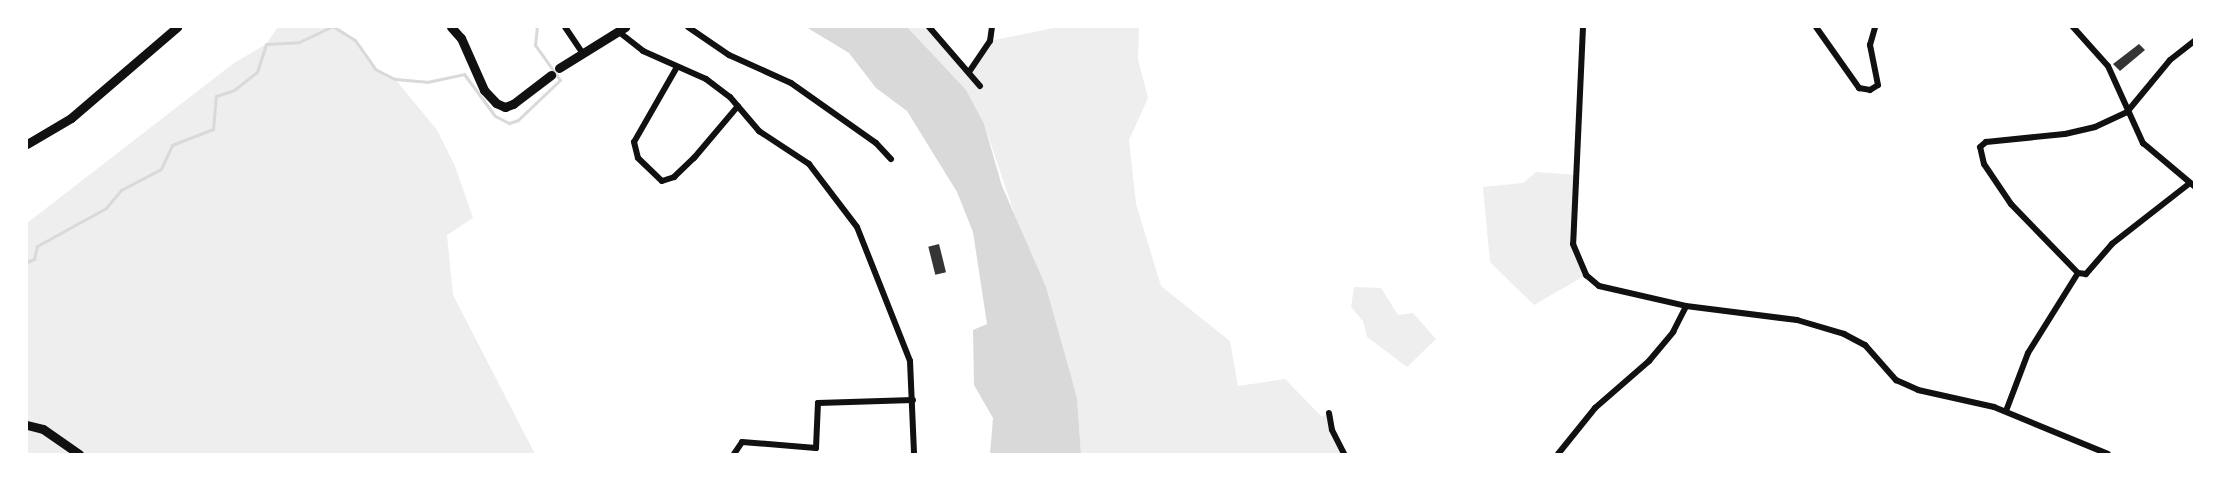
<!DOCTYPE html>
<style>
body{margin:0}
#map{position:relative;width:2221px;height:481px;overflow:hidden;background:#fff;font-family:"Titillium Web",sans-serif}
div>[style]{position:absolute}
[style*='--x']{left:calc(var(--x)*1px);top:calc(var(--y)*1px);width:calc(var(--w)*1px);rotate:calc(var(--a)*1deg)}
.green>*{inset:0;background:#eee}
.water>*{inset:0;background:#d9d9d9}
.stream>*{height:3px;margin:-1.5px;padding:0 1.5px;transform-origin:1.5px;border-radius:1.5px;background:#d9d9d9}
.building>*{inset:0;background:#353535;transform-origin:0 0}
.minor>*{height:6px;margin:-3px;padding:0 3px;transform-origin:3px;border-radius:3px;background:#111}
.tertiary>*{height:9px;margin:-4.5px;padding:0 4.5px;transform-origin:4.5px;border-radius:4.5px;background:#111}
span{translate:-50% -50%;white-space:nowrap;text-align:center;line-height:1.15;-webkit-text-stroke:5px #fff;paint-order:stroke}
.frame{position:absolute;inset:0;border:28px solid #fff;pointer-events:none}
</style>
<div id="map">
<div class="green">
<div style="clip-path:polygon(278px 27px,334px 27px,355px 40px,375px 69px,395px 79px,437px 130px,455px 166px,473px 218px,447px 235px,453px 295px,535px 454px,27px 454px,27px 223px,234px 63px,266px 44px)"></div>
<div style="clip-path:polygon(907px 27px,929px 27px,969px 71px,990px 41px,1058px 27px,1139px 27px,1138px 59px,1148px 98px,1129px 140px,1136px 204px,1161px 286px,1230px 341px,1238px 386px,1285px 379px,1322px 417px,1329px 413px,1344px 454px,1081px 454px,1077px 398px,984px 124px)"></div>
<div style="clip-path:polygon(1536px 172px,1576px 175px,1573px 244px,1586px 275px,1534px 305px,1490px 262px,1483px 187px,1523px 183px)"></div>
<div style="clip-path:polygon(1354px 287px,1381px 288px,1398px 315px,1413px 313px,1436px 339px,1407px 367px,1367px 337px,1363px 321px,1351px 307px)"></div>
</div>
<div class="water">
<div style="clip-path:polygon(806px 27px,907px 27px,966px 90px,984px 124px,1002px 186px,1046px 287px,1077px 398px,1081px 454px,990px 454px,993px 418px,974px 385px,973px 330px,987px 324px,973px 232px,957px 192px,907px 111px,876px 88px,849px 53px)"></div>
</div>
<div class="stream">
<div style="--x:334;--y:27;--w:25;--a:32"></div>
<div style="--x:355;--y:40;--w:35;--a:55"></div>
<div style="--x:375;--y:69;--w:22;--a:27"></div>
<div style="--x:395;--y:79;--w:32;--a:5"></div>
<div style="--x:427;--y:82;--w:38;--a:-12"></div>
<div style="--x:464;--y:74;--w:52;--a:53.6"></div>
<div style="--x:495;--y:116;--w:16;--a:27"></div>
<div style="--x:509;--y:123;--w:9;--a:-18"></div>
<div style="--x:518;--y:120;--w:58;--a:-43.6"></div>
<div style="--x:560;--y:80;--w:43;--a:-125.5"></div>
<div style="--x:535;--y:45;--w:18;--a:-84"></div>
<div style="--x:27;--y:262;--w:8;--a:-23"></div>
<div style="--x:34;--y:259;--w:13;--a:-77"></div>
<div style="--x:37;--y:246;--w:79;--a:-28.8"></div>
<div style="--x:106;--y:208;--w:23;--a:-50"></div>
<div style="--x:121;--y:190;--w:45;--a:-27.7"></div>
<div style="--x:161;--y:169;--w:26;--a:-65"></div>
<div style="--x:172;--y:145;--w:44;--a:-21.3"></div>
<div style="--x:213;--y:129;--w:33;--a:-85"></div>
<div style="--x:216;--y:96;--w:19;--a:-18"></div>
<div style="--x:234;--y:90;--w:29;--a:-38"></div>
<div style="--x:257;--y:72;--w:29;--a:-72"></div>
<div style="--x:266;--y:44;--w:33;--a:-3"></div>
<div style="--x:299;--y:42;--w:35;--a:-25"></div>
</div>
<div class="building">
<div style="clip-path:polygon(2139px 44px,2145px 50px,2120px 71px,2113px 64px)"></div>
<div style="left:939px;top:244px;width:29px;height:11px;rotate:76deg"></div>
</div>
<div class="minor">
<div style="--x:565;--y:27;--w:30;--a:56"></div>
<div style="--x:688;--y:27;--w:50;--a:34.3"></div>
<div style="--x:729;--y:55;--w:68;--a:24.3"></div>
<div style="--x:791;--y:83;--w:104;--a:35.2"></div>
<div style="--x:876;--y:143;--w:22;--a:47"></div>
<div style="--x:929;--y:27;--w:78;--a:49.2"></div>
<div style="--x:1583;--y:27;--w:217;--a:92.6"></div>
<div style="--x:1573;--y:244;--w:34;--a:67"></div>
<div style="--x:1586;--y:275;--w:17;--a:40"></div>
<div style="--x:1599;--y:286;--w:89;--a:12.9"></div>
<div style="--x:1686;--y:306;--w:112;--a:7.2"></div>
<div style="--x:1797;--y:320;--w:49;--a:16.6"></div>
<div style="--x:1844;--y:334;--w:24;--a:28"></div>
<div style="--x:1865;--y:345;--w:47;--a:48.5"></div>
<div style="--x:1896;--y:380;--w:24;--a:24"></div>
<div style="--x:1918;--y:390;--w:78;--a:12.6"></div>
<div style="--x:1994;--y:407;--w:123;--a:22.4"></div>
<div style="--x:1816;--y:27;--w:75;--a:54.8"></div>
<div style="--x:1859;--y:88;--w:11;--a:10"></div>
<div style="--x:1870;--y:90;--w:9;--a:-32"></div>
<div style="--x:1878;--y:85;--w:41;--a:-101.3"></div>
<div style="--x:1870;--y:45;--w:19;--a:-74"></div>
<div style="--x:2073;--y:27;--w:52;--a:48.1"></div>
<div style="--x:2108;--y:66;--w:85;--a:65.6"></div>
<div style="--x:2143;--y:143;--w:67;--a:40.1"></div>
<div style="--x:619;--y:32;--w:31;--a:38"></div>
<div style="--x:643;--y:51;--w:69;--a:24"></div>
<div style="--x:706;--y:79;--w:30;--a:37"></div>
<div style="--x:730;--y:97;--w:45;--a:49.5"></div>
<div style="--x:759;--y:131;--w:60;--a:33.4"></div>
<div style="--x:809;--y:164;--w:79;--a:52.7"></div>
<div style="--x:857;--y:227;--w:144;--a:68.4"></div>
<div style="--x:910;--y:361;--w:93;--a:87.5"></div>
<div style="--x:677;--y:67;--w:86;--a:119.8"></div>
<div style="--x:634;--y:142;--w:16;--a:76"></div>
<div style="--x:638;--y:158;--w:33;--a:44"></div>
<div style="--x:662;--y:181;--w:13;--a:-18"></div>
<div style="--x:674;--y:177;--w:28;--a:-44"></div>
<div style="--x:694;--y:158;--w:68;--a:-49.8"></div>
<div style="--x:969;--y:72;--w:37;--a:-56"></div>
<div style="--x:990;--y:41;--w:14;--a:-82"></div>
<div style="--x:2190;--y:183;--w:99;--a:142"></div>
<div style="--x:2112;--y:244;--w:40;--a:131"></div>
<div style="--x:2086;--y:274;--w:8;--a:-173"></div>
<div style="--x:2078;--y:273;--w:96;--a:-134.2"></div>
<div style="--x:2011;--y:204;--w:48;--a:-124"></div>
<div style="--x:1984;--y:164;--w:17;--a:-103"></div>
<div style="--x:1980;--y:147;--w:8;--a:-40"></div>
<div style="--x:1986;--y:142;--w:79;--a:-5.8"></div>
<div style="--x:2065;--y:134;--w:31;--a:-13"></div>
<div style="--x:2095;--y:127;--w:35;--a:-25"></div>
<div style="--x:2127;--y:112;--w:67;--a:-50.4"></div>
<div style="--x:2170;--y:60;--w:31;--a:-38"></div>
<div style="--x:2006;--y:411;--w:62;--a:-69.2"></div>
<div style="--x:2028;--y:353;--w:94;--a:-58"></div>
<div style="--x:1329;--y:413;--w:17;--a:80"></div>
<div style="--x:1332;--y:430;--w:27;--a:63"></div>
<div style="--x:734;--y:454;--w:14;--a:-56"></div>
<div style="--x:742;--y:442;--w:74;--a:4.6"></div>
<div style="--x:816;--y:448;--w:45;--a:-87.5"></div>
<div style="--x:818;--y:403;--w:95;--a:-1.8"></div>
<div style="--x:1558;--y:454;--w:59;--a:-51.2"></div>
<div style="--x:1595;--y:408;--w:72;--a:-41"></div>
<div style="--x:1649;--y:361;--w:38;--a:-50"></div>
<div style="--x:1673;--y:332;--w:29;--a:-63"></div>
</div>
<div class="tertiary">
<div style="--x:451;--y:27;--w:15;--a:48"></div>
<div style="--x:461;--y:38;--w:57;--a:66.1"></div>
<div style="--x:484;--y:90;--w:18;--a:47"></div>
<div style="--x:496;--y:103;--w:10;--a:24"></div>
<div style="--x:505;--y:107;--w:9;--a:-21"></div>
<div style="--x:513;--y:104;--w:48;--a:-37.3"></div>
<div style="--x:559;--y:68;--w:78;--a:-31.8"></div>
<div style="--x:27;--y:144;--w:51;--a:-30.6"></div>
<div style="--x:71;--y:118;--w:140;--a:-40.6"></div>
<div style="--x:27;--y:425;--w:16;--a:14"></div>
<div style="--x:43;--y:429;--w:44;--a:34.8"></div>
</div>
<div class="frame"></div>
</div>
